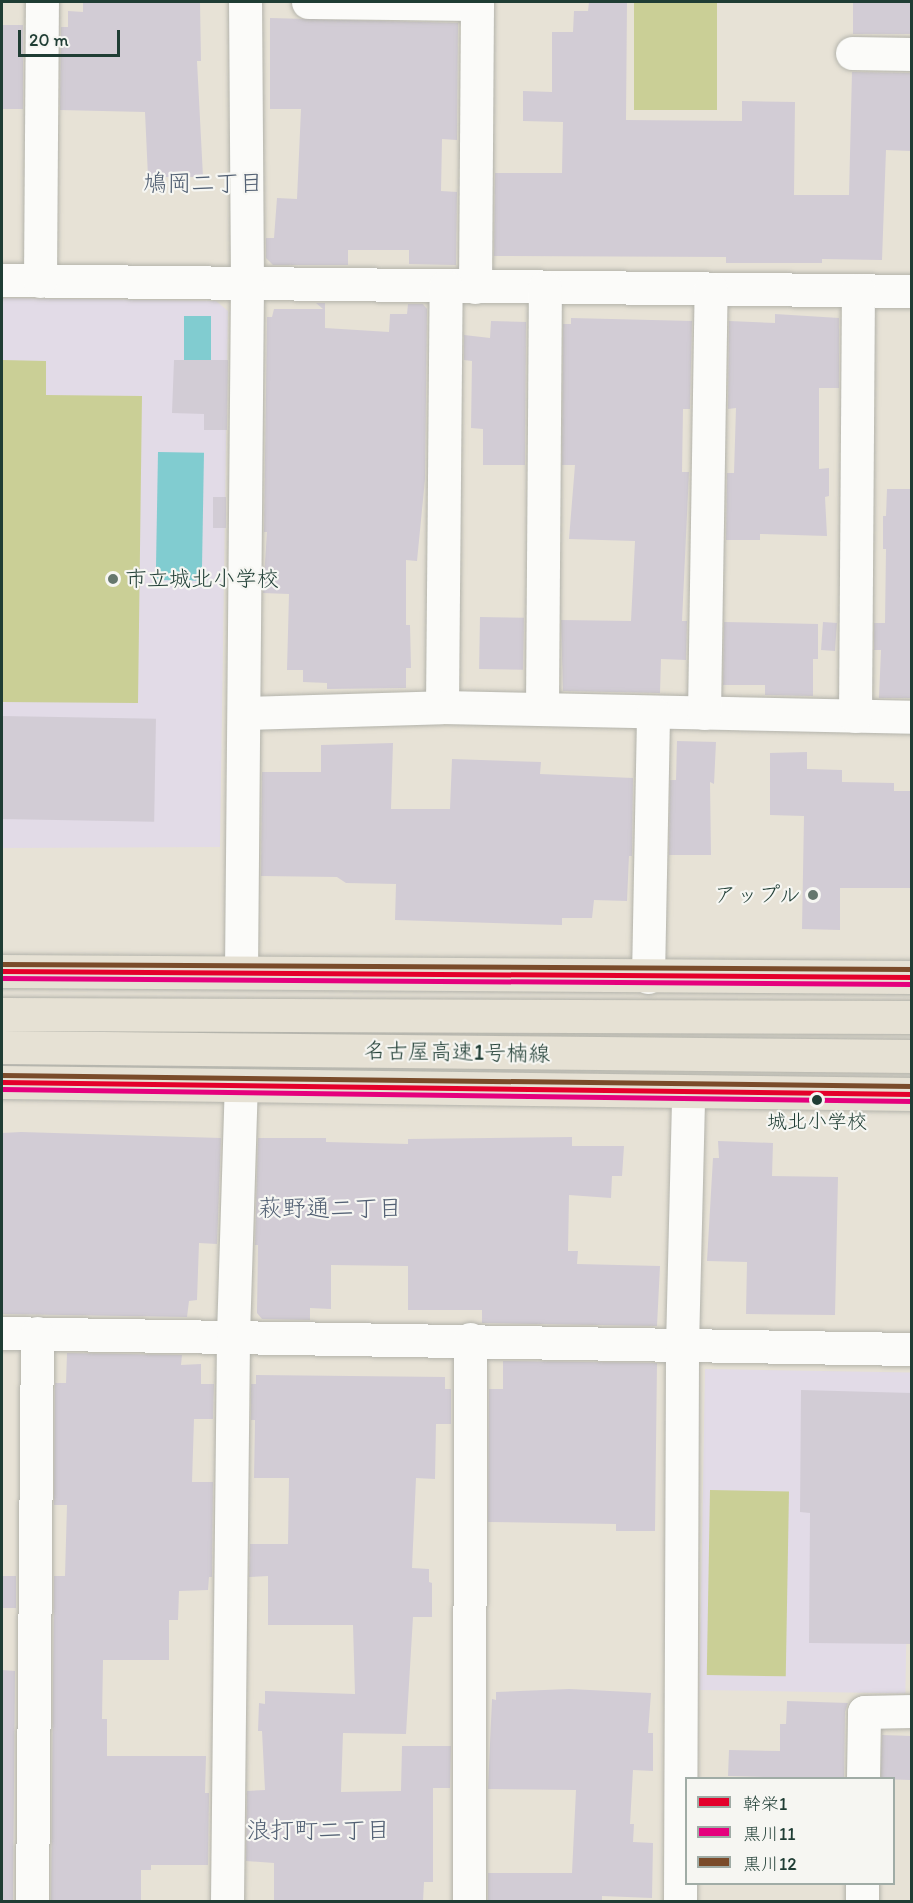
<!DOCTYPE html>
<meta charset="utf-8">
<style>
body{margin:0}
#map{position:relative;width:913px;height:1903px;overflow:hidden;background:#e7e2d6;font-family:Itim,"Klee One",sans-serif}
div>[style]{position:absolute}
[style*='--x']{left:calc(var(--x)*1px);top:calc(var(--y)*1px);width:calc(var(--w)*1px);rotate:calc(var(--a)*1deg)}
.built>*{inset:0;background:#e2dbe7;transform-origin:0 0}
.green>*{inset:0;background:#cacf96;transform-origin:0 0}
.water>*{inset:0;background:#81ccd0;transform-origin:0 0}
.building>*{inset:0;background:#d2ccd5;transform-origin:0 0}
.roads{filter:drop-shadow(0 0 2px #b3b3ab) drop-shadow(0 0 2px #b3b3ab)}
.street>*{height:33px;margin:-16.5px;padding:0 16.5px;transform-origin:16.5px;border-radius:16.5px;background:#fbfbf9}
.highway>*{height:33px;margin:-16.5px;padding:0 16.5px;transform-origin:16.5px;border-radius:16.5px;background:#e6e1d4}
.bus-1>*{height:4.5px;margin:-2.25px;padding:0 2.25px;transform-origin:2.25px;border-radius:2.25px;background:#e4002b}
.bus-2>*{height:4.5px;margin:-2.25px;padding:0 2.25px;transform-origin:2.25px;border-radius:2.25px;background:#e5007d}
.bus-3>*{height:4.5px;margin:-2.25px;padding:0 2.25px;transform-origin:2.25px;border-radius:2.25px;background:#7a4b2a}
.dots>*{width:16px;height:16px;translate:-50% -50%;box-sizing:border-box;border:3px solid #f6f6f2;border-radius:50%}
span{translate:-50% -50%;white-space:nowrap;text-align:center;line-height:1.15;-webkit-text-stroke:4.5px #f6f6f2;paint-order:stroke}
.bus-label{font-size:20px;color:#1f3d34}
.poi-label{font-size:22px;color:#1f3d34}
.left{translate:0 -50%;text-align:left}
.right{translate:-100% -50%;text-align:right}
.street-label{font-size:22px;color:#1f3d34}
.neighbourhood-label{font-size:24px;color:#536174}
.frame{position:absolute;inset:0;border:3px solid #1f3d34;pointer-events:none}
.legend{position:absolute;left:685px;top:1777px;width:210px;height:108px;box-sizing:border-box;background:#f6f6f2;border:2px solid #a0aca6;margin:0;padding:8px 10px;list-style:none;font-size:18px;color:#1f3d34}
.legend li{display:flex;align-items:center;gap:12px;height:30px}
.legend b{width:30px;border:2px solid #a0aca6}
.scale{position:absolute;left:18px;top:30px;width:102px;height:27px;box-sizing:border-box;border:3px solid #1f3d34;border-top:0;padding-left:8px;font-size:18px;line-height:21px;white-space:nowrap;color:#1f3d34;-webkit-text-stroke:4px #f6f6f2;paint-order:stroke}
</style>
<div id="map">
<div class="built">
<div style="clip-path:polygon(2px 298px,216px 301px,228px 311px,220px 847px,2px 848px)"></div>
<div style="left:705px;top:1369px;width:206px;height:321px;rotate:1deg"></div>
</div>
<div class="green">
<div style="left:634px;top:2px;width:83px;height:108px"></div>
<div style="clip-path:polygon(2px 360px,46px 361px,46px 395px,142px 396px,138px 703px,2px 702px)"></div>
<div style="left:710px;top:1490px;width:79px;height:185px;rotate:1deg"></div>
</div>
<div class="water">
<div style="left:184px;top:316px;width:27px;height:63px"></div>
<div style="left:158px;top:452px;width:46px;height:128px;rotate:1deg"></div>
</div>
<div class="building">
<div style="clip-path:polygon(83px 2px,200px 2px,201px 61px,197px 61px,203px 177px,148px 177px,145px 112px,60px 110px,61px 27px,68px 27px,68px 11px,83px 12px)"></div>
<div style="clip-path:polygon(589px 2px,627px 2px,626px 120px,742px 121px,742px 101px,795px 102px,794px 195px,849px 195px,852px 72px,912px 73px,912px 151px,886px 150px,882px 260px,822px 259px,822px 263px,726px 263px,726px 257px,494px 256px,495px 173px,562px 173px,563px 122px,523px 121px,523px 91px,552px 92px,552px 32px,573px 32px,574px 11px,588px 11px)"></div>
<div style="left:853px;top:2px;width:59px;height:32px"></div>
<div style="clip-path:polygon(270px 18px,458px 23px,457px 140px,442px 139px,441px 191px,457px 192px,456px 265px,409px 264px,409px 250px,348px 250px,348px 265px,273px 265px,266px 258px,266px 238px,274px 238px,277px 198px,297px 199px,301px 109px,270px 109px)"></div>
<div style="left:2px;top:25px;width:21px;height:84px"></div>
<div style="clip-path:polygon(316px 303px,325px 303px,325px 328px,389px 332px,390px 314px,407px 314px,408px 304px,423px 304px,427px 309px,425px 479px,417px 561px,406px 560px,406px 625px,410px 625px,411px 668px,406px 668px,406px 688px,327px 689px,327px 683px,303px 682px,303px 670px,287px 670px,289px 594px,263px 593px,267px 532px,264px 532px,267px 317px,272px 317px,274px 309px,323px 309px)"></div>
<div style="clip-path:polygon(775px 314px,839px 318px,839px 388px,819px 388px,819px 469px,829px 468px,829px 496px,825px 497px,827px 536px,760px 534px,760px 540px,726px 540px,727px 473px,734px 473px,736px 408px,728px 409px,729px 321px,775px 323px)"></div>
<div style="clip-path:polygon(571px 318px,692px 321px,690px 409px,683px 409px,682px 472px,689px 472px,682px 621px,687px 621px,686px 660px,661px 659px,660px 693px,563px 691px,561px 620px,631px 621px,635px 541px,569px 539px,575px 465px,562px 465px,563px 324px,571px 324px)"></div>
<div style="clip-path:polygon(491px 321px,526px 322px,525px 465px,483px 465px,483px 429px,471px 428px,472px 361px,464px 360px,464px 335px,490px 338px)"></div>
<div style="clip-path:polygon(174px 360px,228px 360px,227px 430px,204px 430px,204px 414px,172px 413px)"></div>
<div style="clip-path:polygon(887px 489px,912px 489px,912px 698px,879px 698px,881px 650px,874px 650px,874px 623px,885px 623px,886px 549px,883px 549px,883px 516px,886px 516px)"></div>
<div style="left:213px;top:497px;width:13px;height:31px"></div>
<div style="left:480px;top:617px;width:44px;height:52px;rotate:1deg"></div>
<div style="clip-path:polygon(724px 622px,818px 624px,818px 659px,813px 659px,813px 696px,765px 695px,765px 685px,723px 685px)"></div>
<div style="left:823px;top:622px;width:14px;height:28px;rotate:4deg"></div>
<div style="left:2px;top:716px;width:154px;height:103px;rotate:1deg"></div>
<div style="clip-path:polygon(677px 741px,716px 742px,714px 784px,710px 782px,711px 855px,669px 855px,670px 780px,676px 780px)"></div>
<div style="clip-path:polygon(393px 743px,391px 809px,450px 809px,452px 759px,541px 762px,540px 774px,633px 778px,632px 856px,629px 856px,627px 901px,594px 900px,592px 918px,562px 918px,562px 925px,395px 920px,396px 884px,346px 883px,337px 877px,261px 876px,262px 772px,321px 772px,321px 745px)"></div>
<div style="clip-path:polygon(807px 752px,807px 769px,842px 770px,842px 782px,894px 783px,894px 791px,912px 791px,912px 888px,840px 888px,840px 930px,802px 929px,804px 816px,770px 815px,770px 753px)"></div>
<div style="clip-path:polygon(21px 1132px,221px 1138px,217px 1244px,199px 1243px,197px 1300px,189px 1301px,187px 1317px,2px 1314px,2px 1133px)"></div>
<div style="clip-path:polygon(572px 1137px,572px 1146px,624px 1146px,622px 1176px,612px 1176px,611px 1198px,569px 1195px,568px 1251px,578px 1251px,577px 1264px,660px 1266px,657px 1326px,482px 1323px,482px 1310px,408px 1310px,408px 1266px,331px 1265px,331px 1309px,310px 1308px,310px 1320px,262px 1319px,257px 1313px,258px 1245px,255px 1245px,258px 1138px,326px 1138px,326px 1142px,408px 1144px,408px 1139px)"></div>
<div style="clip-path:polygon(718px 1141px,773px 1143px,772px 1176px,838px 1177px,835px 1315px,746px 1314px,747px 1262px,707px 1261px,713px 1158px,719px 1158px)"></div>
<div style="clip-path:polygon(67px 1353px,182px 1355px,181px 1365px,201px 1364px,201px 1384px,214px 1384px,213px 1419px,194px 1419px,192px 1482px,213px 1482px,212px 1577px,209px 1577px,208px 1590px,179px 1591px,178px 1620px,169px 1620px,169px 1660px,103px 1660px,102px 1719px,107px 1719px,107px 1756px,206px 1756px,205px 1793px,209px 1793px,208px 1865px,151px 1865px,151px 1870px,141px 1870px,141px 1902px,51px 1902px,54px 1576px,65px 1576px,67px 1505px,54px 1505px,55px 1383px,66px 1383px)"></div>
<div style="clip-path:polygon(503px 1361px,657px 1363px,655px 1531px,616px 1531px,616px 1524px,488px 1522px,489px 1389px,503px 1389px)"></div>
<div style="clip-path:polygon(256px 1375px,445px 1377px,445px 1389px,451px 1389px,451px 1424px,436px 1424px,435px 1479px,416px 1478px,412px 1568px,429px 1569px,429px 1582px,432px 1583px,432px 1617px,413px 1617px,406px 1734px,343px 1733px,341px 1792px,401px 1791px,402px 1746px,451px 1746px,450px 1788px,433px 1788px,433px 1882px,424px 1882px,423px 1902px,274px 1902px,274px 1863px,246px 1861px,247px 1791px,265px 1790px,262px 1731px,258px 1731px,259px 1703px,265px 1704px,265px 1691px,355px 1694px,353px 1625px,268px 1625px,268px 1576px,249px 1577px,250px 1544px,288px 1544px,289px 1478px,254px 1478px,255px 1420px,251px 1420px,251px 1384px,256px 1384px)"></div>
<div style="clip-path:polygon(801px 1390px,912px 1393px,912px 1644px,809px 1643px,810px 1513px,800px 1512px)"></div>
<div style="left:2px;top:1576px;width:14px;height:32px"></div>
<div style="clip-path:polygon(2px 1670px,15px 1671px,13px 1902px,2px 1902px)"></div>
<div style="clip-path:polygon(569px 1689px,651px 1693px,648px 1733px,653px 1733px,653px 1771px,633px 1770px,630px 1824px,634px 1824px,633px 1842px,653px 1843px,652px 1898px,602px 1896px,602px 1902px,488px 1902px,488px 1873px,572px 1873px,576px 1790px,488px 1789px,492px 1699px,496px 1700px,496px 1692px)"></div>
<div style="clip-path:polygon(787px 1701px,848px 1703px,845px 1712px,844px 1779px,728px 1776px,729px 1750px,780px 1751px,780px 1724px,786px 1724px)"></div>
<div style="left:882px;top:1735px;width:30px;height:44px;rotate:2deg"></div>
</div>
<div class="roads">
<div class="street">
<div style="--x:308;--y:2;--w:169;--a:0.7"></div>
<div style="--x:477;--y:4;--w:283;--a:90.4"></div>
<div style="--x:852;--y:53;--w:60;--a:1"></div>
<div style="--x:2;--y:280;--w:910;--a:0.69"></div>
<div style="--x:40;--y:281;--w:279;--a:-89.6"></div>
<div style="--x:442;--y:707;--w:421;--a:-89.5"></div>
<div style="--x:542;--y:709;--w:422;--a:-89.6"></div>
<div style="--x:245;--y:713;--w:197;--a:-1.7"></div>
<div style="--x:442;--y:707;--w:470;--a:1.2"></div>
<div style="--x:704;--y:713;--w:424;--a:-89.1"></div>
<div style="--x:855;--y:716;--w:426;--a:-89.6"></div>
<div style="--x:241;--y:972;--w:689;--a:-89.5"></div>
<div style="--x:247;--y:283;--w:281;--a:-90.4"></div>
<div style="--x:648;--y:977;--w:265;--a:-88.9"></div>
<div style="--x:2;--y:1333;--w:910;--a:1.01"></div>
<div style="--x:863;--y:1778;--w:66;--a:-89.1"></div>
<div style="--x:864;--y:1712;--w:48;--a:-1.2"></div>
<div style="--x:32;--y:1902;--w:569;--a:-89.5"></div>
<div style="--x:227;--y:1902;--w:567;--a:-89.39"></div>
<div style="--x:233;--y:1335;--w:249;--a:-88.2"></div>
<div style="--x:469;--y:1902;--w:563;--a:-89.9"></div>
<div style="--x:680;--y:1902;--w:556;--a:-89.79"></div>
<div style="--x:682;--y:1346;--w:254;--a:-88.6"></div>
<div style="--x:862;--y:1902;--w:18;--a:-90"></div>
</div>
<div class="highway">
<div style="--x:2;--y:971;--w:910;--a:0.38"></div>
<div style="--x:2;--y:1014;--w:910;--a:0.19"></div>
<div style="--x:2;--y:1047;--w:910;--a:0.57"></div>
<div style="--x:2;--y:1082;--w:910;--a:0.76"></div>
</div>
</div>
<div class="bus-1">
<div style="--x:2;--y:971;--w:910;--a:0.38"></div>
<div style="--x:2;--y:1082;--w:910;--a:0.76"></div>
</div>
<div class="bus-2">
<div style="--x:2;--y:978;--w:910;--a:0.38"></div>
<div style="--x:2;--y:1089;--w:910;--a:0.76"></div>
</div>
<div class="bus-3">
<div style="--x:2;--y:964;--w:910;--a:0.31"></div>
<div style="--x:2;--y:1075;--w:910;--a:0.69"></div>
</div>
<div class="dots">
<div style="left:113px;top:579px;background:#65776d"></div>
<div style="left:813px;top:895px;background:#65776d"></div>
<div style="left:817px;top:1100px;background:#1f3d34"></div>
</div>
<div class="bus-label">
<span style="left:817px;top:1121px">城北小学校</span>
</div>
<div class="poi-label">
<span class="left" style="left:125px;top:579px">市立城北小学校</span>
<span class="right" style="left:801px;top:895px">アップル</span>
</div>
<div class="street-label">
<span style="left:457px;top:1052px;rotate:1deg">名古屋高速1号楠線</span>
</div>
<div class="neighbourhood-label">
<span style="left:203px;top:183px">鳩岡二丁目</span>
<span style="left:330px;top:1208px">萩野通二丁目</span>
<span style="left:318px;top:1830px">浪打町二丁目</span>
</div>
<div class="frame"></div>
<ul class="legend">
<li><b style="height:8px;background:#e4002b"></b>幹栄1</li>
<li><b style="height:8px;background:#e5007d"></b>黒川11</li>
<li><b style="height:8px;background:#7a4b2a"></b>黒川12</li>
</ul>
<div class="scale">20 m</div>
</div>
